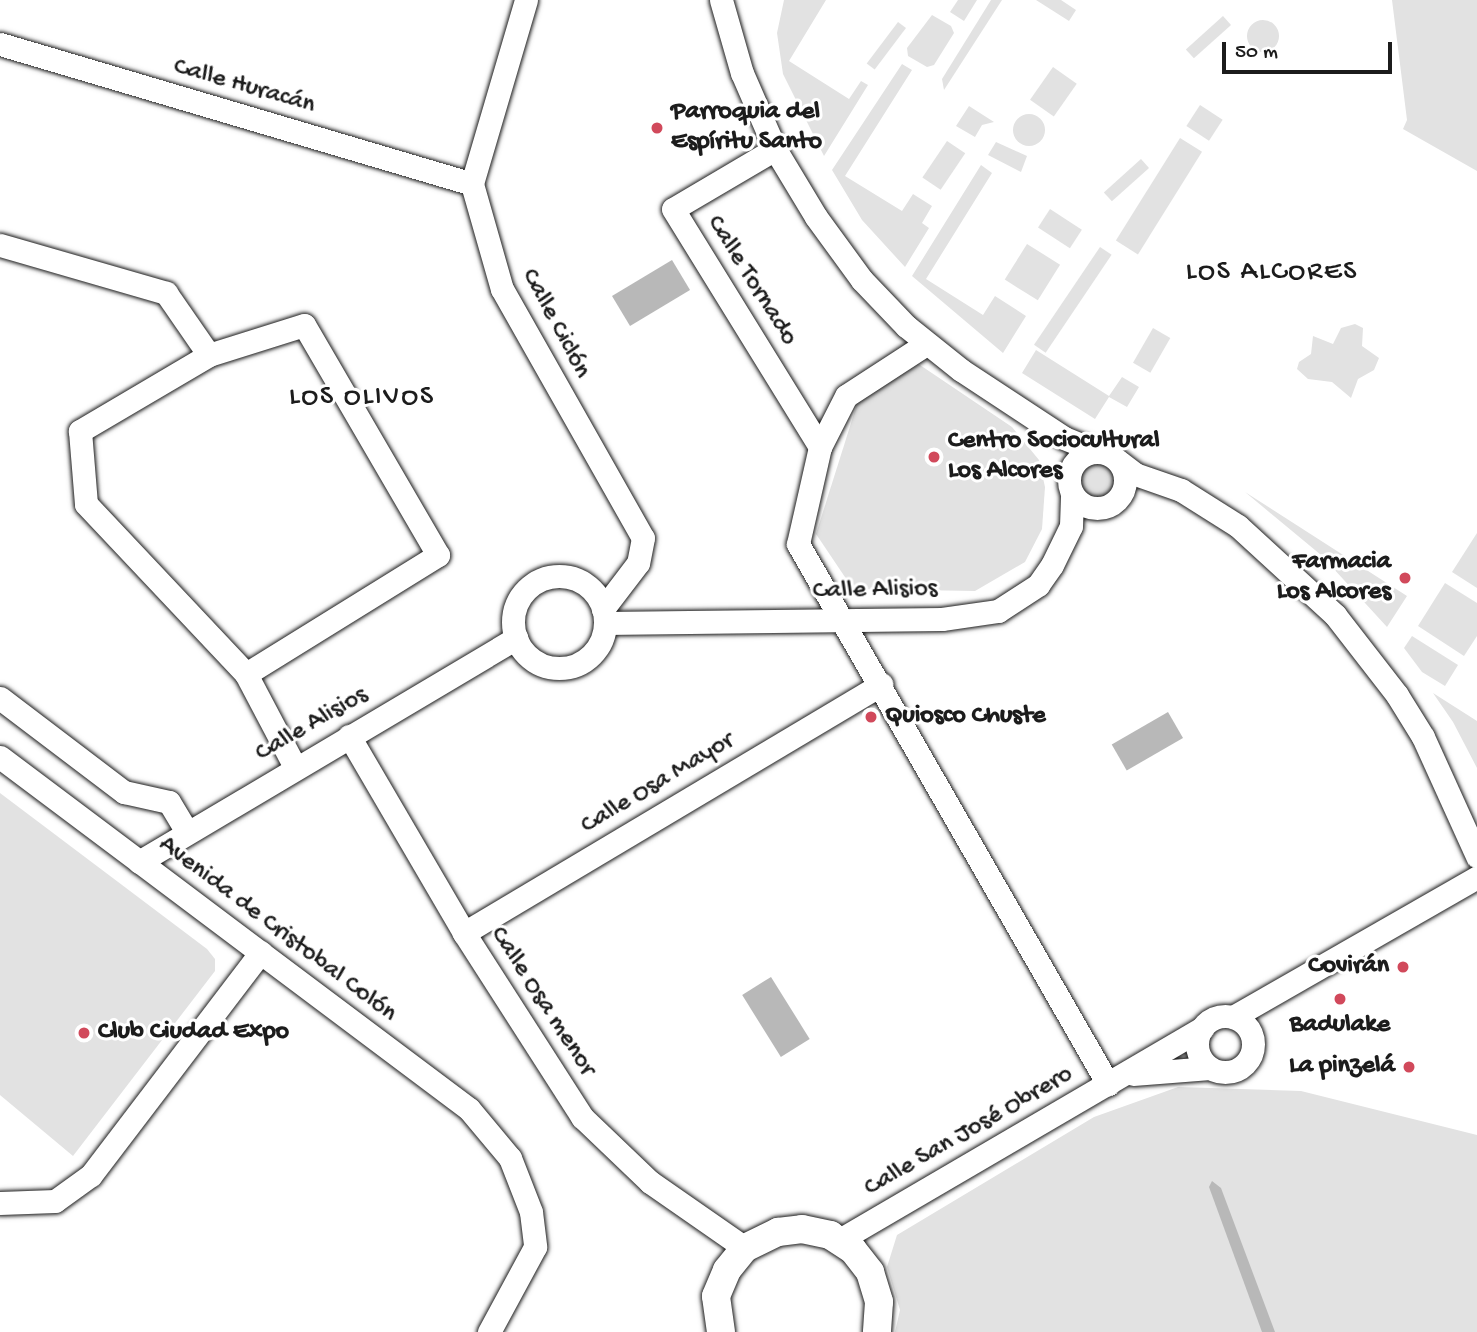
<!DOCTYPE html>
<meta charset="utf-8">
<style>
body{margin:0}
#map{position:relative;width:1477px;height:1332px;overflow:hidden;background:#fff;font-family:"Gochi Hand",sans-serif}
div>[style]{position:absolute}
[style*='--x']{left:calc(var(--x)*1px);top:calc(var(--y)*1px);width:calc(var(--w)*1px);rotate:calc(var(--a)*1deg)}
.green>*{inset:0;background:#e2e2e2;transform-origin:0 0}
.round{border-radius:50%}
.water>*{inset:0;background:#b8b8b8;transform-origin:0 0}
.roads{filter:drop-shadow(0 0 2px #1c1c1c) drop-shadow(0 0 2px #1c1c1c)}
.minor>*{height:23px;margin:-11.5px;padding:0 11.5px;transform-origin:11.5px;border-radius:11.5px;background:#fff}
.minor>.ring{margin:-11.5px;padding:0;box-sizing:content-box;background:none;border:23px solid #fff;border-radius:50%}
.tertiary>*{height:28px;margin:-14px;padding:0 14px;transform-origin:14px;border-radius:14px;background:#fff}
.dots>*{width:19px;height:19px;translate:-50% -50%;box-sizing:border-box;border:4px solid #fff;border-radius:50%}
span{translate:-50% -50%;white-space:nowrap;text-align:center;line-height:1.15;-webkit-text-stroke:6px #fff;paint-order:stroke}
.street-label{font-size:26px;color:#1c1c1c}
.poi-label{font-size:26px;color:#1c1c1c;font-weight:700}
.left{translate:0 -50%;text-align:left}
.right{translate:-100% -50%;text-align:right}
.neighbourhood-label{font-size:28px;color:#1c1c1c;letter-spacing:2px}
.scale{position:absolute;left:1222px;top:42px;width:170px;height:32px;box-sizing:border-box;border:4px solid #1c1c1c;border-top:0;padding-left:9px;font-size:21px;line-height:24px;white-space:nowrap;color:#1c1c1c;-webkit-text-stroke:5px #fff;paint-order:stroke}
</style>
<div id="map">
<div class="green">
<div style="clip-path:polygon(784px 0,826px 0,789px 61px,849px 99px,861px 81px,868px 85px,824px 156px,783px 74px,777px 33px)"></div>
<div style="clip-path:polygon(958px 0,977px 0,964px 21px,950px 12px)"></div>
<div style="clip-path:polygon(991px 0,1002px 0,944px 90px,942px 79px)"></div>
<div style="clip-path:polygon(1036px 0,1061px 0,1076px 10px,1069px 21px)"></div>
<div style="clip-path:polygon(1392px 0,1477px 0,1477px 171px,1403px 129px,1407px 120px)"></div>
<div style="clip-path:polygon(932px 15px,951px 26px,954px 33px,934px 65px,927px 67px,908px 56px,907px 48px)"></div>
<div style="left:1223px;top:16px;width:12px;height:50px;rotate:48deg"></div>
<div class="round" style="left:1247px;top:20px;width:32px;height:32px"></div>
<div style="left:898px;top:22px;width:10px;height:52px;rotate:37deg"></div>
<div style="clip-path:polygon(902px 64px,912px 70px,845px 176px,902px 211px,913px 194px,932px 206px,922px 223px,929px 228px,905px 267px,862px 220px,832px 170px)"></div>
<div style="left:1053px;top:67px;width:29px;height:40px;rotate:35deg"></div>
<div style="left:1200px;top:105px;width:27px;height:25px;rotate:33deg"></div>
<div style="clip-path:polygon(969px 106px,994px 122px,982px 125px,975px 137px,956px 126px)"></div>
<div class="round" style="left:1013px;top:114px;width:32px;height:32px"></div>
<div style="left:1180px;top:138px;width:26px;height:121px;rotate:32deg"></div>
<div style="left:947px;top:141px;width:22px;height:44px;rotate:34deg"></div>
<div style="clip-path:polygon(996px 142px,1027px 156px,1021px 172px,988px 155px)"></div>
<div style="left:1141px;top:159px;width:12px;height:50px;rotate:48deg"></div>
<div style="clip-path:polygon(981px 165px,992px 173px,926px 279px,983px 315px,995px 296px,1026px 316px,1003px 353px,912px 276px)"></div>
<div style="left:1050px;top:209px;width:38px;height:22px;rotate:33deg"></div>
<div style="left:1027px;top:244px;width:39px;height:42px;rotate:32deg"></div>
<div style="left:1100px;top:247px;width:14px;height:118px;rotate:34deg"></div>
<div style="clip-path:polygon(1355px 324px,1363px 328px,1362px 346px,1379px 358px,1374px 370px,1358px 379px,1351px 398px,1332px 382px,1308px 379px,1297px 369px,1299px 362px,1311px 354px,1313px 336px,1333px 344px,1341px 328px)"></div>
<div style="left:1153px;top:328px;width:20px;height:40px;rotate:30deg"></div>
<div style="clip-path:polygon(1036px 350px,1109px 396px,1122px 377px,1139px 387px,1127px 407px,1109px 397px,1095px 419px,1022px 373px)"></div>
<div style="clip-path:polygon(917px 363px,1012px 427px,1039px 460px,1045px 487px,1042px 529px,1025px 562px,975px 591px,853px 589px,816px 534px,858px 401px)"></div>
<div class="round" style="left:1078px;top:461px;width:38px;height:38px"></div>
<div style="clip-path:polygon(1245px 492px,1407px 596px,1387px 627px,1321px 555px)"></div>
<div style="clip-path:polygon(1477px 533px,1477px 588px,1452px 572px)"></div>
<div style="clip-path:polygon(1445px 583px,1477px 603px,1477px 636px,1464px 656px,1418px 626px)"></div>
<div style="clip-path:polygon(1412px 636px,1458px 665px,1445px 686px,1422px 672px,1404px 648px)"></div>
<div style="clip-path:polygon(1433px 693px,1477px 721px,1477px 768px,1453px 722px)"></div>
<div style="clip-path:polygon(0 793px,207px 949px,215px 959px,215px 971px,73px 1156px,0 1095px)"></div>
<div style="clip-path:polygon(1178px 1087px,1301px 1091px,1477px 1135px,1477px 1332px,895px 1332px,900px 1310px,887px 1267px,897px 1235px,1094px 1117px)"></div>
</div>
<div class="water">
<div style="left:672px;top:260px;width:35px;height:70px;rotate:59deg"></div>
<div style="left:1168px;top:712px;width:30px;height:65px;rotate:60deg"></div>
<div style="left:771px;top:977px;width:73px;height:34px;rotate:58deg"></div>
<div style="clip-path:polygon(1212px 1181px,1221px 1188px,1275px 1332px,1262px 1332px,1209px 1187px)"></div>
</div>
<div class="roads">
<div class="minor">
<div style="--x:526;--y:0;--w:192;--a:106.4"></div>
<div style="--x:472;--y:184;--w:109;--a:74.1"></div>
<div style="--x:502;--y:289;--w:286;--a:60.5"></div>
<div style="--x:643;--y:538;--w:25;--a:101"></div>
<div style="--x:638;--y:563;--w:58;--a:127.3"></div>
<div style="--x:721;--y:0;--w:76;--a:74"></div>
<div style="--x:742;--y:73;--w:83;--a:66.5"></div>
<div style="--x:775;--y:149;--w:79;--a:58.9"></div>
<div style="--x:816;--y:217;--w:78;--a:53.9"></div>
<div style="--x:862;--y:280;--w:64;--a:46.3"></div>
<div style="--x:906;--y:326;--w:70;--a:38.7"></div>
<div style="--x:961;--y:370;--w:123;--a:33.4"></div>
<div style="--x:1064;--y:438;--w:37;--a:22"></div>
<div style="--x:0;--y:44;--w:492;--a:16.5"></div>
<div style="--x:775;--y:149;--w:118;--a:149.5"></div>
<div style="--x:673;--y:209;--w:280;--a:58.3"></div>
<div style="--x:0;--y:245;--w:173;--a:16.1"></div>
<div style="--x:166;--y:293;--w:75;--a:55.3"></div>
<div style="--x:926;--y:344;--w:95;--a:147"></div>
<div style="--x:846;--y:396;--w:57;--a:117"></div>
<div style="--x:820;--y:447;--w:99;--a:102.8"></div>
<div style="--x:798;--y:544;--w:623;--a:60.14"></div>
<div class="ring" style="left:1069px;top:452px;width:33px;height:33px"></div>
<div style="--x:1118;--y:461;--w:21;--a:37"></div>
<div style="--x:1135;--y:474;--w:49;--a:19.2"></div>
<div style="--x:1181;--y:490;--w:67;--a:32.3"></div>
<div style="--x:1238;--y:526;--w:132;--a:42.5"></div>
<div style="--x:1335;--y:615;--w:101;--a:52.2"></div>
<div style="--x:1397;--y:695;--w:49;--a:58.2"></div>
<div style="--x:1423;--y:737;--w:131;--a:65.6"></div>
<div class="ring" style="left:513px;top:576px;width:69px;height:69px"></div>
<div style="--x:605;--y:623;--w:337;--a:-0.7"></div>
<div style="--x:942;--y:619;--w:57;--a:-8.1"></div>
<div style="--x:998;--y:611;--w:48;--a:-33"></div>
<div style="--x:1038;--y:585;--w:24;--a:-55"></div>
<div style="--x:1052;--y:565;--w:43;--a:-64"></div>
<div style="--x:1071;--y:526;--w:32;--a:-88"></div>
<div style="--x:246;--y:674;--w:226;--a:-31.8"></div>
<div style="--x:438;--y:555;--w:266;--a:-120.2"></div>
<div style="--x:304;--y:325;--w:100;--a:162.5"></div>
<div style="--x:209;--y:355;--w:150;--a:149.5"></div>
<div style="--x:80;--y:431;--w:73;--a:85.3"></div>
<div style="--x:86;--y:504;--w:233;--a:46.7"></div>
<div style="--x:246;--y:674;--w:105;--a:62.2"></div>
<div style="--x:0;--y:698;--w:156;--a:37.2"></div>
<div style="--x:124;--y:792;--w:46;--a:12.5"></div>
<div style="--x:169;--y:802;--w:35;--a:59"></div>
<div style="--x:349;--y:736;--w:228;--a:59.7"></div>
<div style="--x:464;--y:933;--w:219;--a:57.3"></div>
<div style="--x:582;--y:1117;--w:94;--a:43.7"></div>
<div style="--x:650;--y:1182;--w:116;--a:34.8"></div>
<div style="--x:0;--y:757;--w:586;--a:36.89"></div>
<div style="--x:469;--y:1109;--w:64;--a:50.1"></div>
<div style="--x:510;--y:1158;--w:58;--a:68.7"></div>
<div style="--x:531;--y:1212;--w:35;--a:83"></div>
<div style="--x:535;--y:1247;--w:97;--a:118.4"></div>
<div style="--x:139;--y:862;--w:439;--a:-30.7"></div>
<div style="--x:464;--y:933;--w:486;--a:-30.8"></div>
<div class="ring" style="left:1197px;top:1016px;width:33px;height:33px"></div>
<div style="--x:1233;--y:1017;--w:281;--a:-29.8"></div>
<div style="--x:1133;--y:1074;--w:77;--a:-4.5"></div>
<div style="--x:0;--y:1203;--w:55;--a:-2.1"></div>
<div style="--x:55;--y:1201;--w:44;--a:-35.8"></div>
<div style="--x:91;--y:1175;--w:280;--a:-52.7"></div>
<div style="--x:838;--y:1241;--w:422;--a:-30.3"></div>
</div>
<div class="tertiary">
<div style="--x:721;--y:1332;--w:36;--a:-98"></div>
<div style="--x:716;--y:1296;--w:28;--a:-67"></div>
<div style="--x:727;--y:1270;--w:28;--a:-51"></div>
<div style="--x:745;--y:1248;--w:37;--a:-26"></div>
<div style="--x:778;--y:1232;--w:24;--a:-7"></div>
<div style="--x:802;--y:1229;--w:29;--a:12"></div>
<div style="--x:830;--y:1235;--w:27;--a:33"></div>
<div style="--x:853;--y:1250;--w:28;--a:52"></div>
<div style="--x:870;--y:1272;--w:31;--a:73"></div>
<div style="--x:879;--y:1302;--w:30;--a:94"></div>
</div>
</div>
<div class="dots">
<div style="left:657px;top:128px;background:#d1495b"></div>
<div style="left:934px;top:457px;background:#d1495b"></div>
<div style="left:1405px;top:578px;background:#d1495b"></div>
<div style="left:871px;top:717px;background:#d1495b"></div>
<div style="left:1403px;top:967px;background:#d1495b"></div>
<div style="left:1340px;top:999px;background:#d1495b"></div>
<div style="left:84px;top:1033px;background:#d1495b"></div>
<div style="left:1409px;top:1067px;background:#d1495b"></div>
</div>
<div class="street-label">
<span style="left:244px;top:87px;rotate:16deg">Calle Huracán</span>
<span style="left:751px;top:281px;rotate:58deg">Calle Tornado</span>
<span style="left:555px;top:324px;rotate:62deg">Calle Ciclón</span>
<span style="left:875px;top:591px;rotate:-1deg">Calle Alisios</span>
<span style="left:312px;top:725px;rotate:-30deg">Calle Alisios</span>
<span style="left:658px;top:784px;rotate:-31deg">Calle Osa Mayor</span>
<span style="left:277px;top:930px;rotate:37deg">Avenida de Cristobal Colón</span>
<span style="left:542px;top:1002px;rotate:57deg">Calle Osa menor</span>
<span style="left:969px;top:1132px;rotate:-30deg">Calle San José Obrero</span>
</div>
<div class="poi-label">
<span class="left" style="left:671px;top:128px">Parroquia del<br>Espíritu Santo</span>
<span class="left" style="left:948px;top:457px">Centro Sociocultural<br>Los Alcores</span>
<span class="right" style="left:1391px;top:578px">Farmacia<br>Los Alcores</span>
<span class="left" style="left:885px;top:717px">Quiosco Chuste</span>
<span class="right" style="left:1389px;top:967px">Covirán</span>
<span style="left:1340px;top:1026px">Badulake</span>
<span class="left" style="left:98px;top:1033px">Club Ciudad Expo</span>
<span class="right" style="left:1395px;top:1067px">La pinzelá</span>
</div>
<div class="neighbourhood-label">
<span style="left:1272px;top:273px">LOS ALCORES</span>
<span style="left:362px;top:398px">LOS OLIVOS</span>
</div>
<div class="scale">50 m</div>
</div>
